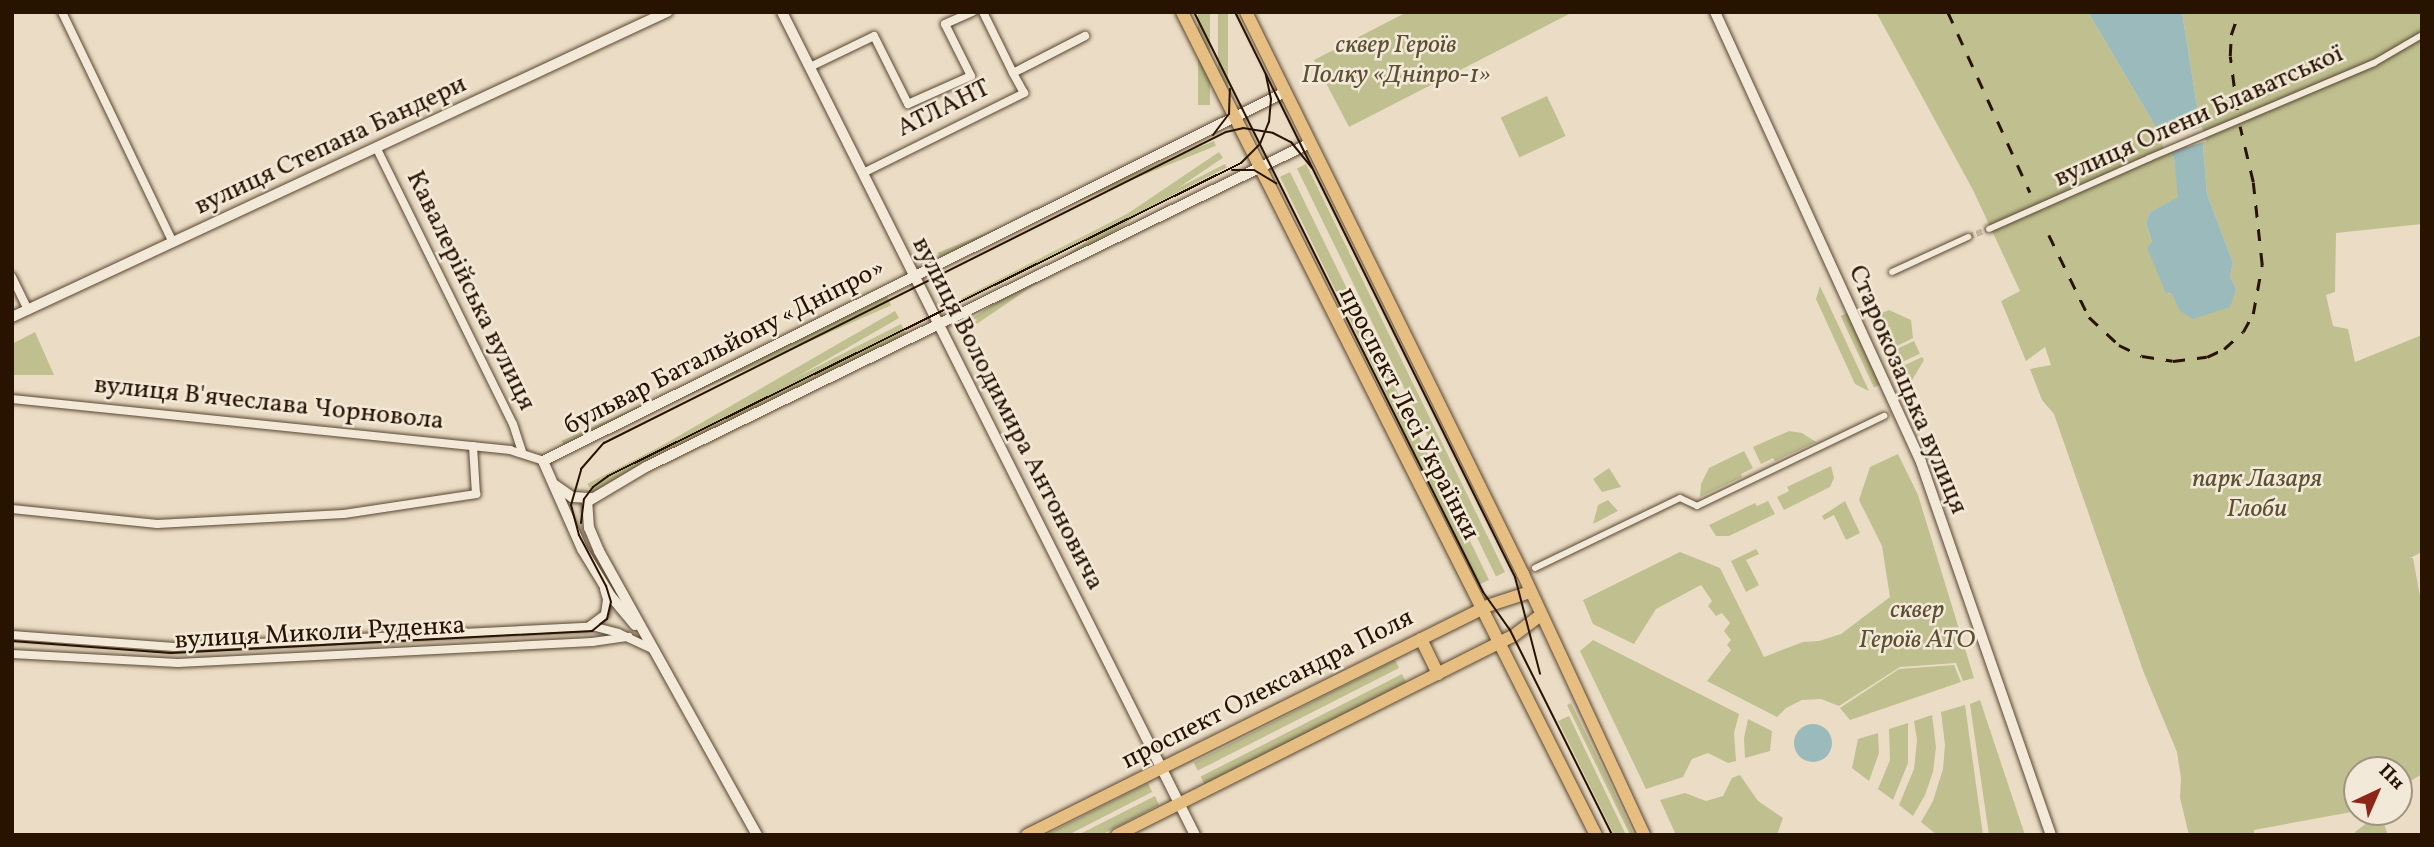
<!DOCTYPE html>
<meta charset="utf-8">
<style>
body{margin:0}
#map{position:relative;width:2434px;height:847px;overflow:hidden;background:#ebddc5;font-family:Vollkorn,serif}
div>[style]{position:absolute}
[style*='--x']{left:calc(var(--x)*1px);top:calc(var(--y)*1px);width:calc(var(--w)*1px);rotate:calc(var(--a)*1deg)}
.green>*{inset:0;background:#bfbf8f;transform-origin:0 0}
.water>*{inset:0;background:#9bbabc}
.round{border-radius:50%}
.pier>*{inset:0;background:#ebddc5;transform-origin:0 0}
.pedestrian-tunnel>*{height:6px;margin-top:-3px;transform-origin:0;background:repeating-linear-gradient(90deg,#c4b59e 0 6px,transparent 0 9px)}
.roads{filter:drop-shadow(0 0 2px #594631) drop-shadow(0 0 2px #594631)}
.pedestrian>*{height:6px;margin:-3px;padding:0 3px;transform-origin:3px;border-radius:3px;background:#f2e9d9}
.minor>*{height:8px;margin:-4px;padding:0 4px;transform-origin:4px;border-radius:4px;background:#f2e9d9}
.tertiary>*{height:10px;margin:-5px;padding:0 5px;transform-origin:5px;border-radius:5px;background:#f2e9d9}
.primary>*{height:12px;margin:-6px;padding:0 6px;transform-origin:6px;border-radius:6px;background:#e6be82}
.tram>*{height:2px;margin:-1px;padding:0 1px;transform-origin:1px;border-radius:1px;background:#281300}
.rail>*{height:2.5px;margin-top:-1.25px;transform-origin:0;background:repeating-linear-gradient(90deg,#281300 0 12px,transparent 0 24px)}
span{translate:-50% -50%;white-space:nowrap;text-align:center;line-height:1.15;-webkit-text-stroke:5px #f2e9d9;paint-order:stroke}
.park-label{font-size:26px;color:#5d4f32;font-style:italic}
.street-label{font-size:26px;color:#281300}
.frame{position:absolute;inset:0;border:14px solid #281300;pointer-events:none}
.north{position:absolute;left:2343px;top:756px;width:70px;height:70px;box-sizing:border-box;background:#f2e9d9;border:2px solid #a19382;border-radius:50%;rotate:44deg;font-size:19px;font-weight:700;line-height:28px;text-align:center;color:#281300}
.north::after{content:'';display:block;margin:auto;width:24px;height:32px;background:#8f2418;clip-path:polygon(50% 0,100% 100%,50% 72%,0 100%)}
</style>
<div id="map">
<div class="green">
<div style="left:1198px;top:12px;width:12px;height:93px"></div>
<div style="left:1218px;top:12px;width:10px;height:85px"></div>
<div style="clip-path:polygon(1407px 12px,1573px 12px,1349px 127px,1314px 60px)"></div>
<div style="clip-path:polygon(1876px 12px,2088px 12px,2174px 158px,2179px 197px,2150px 212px,2146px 223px,2168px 294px,2172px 294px,2183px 311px,2191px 315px,2232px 297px,2236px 289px,2230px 276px,2233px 263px,2207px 194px,2203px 144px,2182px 12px,2422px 12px,2422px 224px,2336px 233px,2335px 292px,2326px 295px,2333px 326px,2348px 329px,2355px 362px,2422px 335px,2422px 552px,2410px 558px,2413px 558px,2422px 607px,2422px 774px,2399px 788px,2399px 770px,2357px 770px,2357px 811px,2254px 830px,2254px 835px,2189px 835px,2180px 798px,2181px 778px,2177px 752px,2144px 673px,2054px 414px,2042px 400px,2030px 369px,2051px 365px,2045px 347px,2026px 361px,2001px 301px,2020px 291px,1973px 190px)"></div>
<div style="left:1547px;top:96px;width:44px;height:51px;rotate:65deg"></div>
<div style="left:1214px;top:141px;width:5px;height:298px;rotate:68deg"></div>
<div style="left:1219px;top:152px;width:7px;height:297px;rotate:56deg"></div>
<div style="left:1225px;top:164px;width:4px;height:296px;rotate:63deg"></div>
<div style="left:1306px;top:164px;width:454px;height:10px;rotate:64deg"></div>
<div style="left:1290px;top:172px;width:454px;height:11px;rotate:64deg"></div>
<div style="clip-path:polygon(1820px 286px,1869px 391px,1855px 384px,1816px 299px)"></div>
<div style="left:887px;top:296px;width:10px;height:356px;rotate:66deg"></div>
<div style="clip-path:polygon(1889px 310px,1911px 320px,1913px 338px,1891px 349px,1880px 324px,1879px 314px)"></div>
<div style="left:895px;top:311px;width:8px;height:341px;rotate:60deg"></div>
<div style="left:1847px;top:313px;width:79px;height:7px;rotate:65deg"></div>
<div style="left:901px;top:324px;width:11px;height:352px;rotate:63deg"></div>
<div style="clip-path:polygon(35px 332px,54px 375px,14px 375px,12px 344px)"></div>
<div style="left:1914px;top:341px;width:14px;height:25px;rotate:65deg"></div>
<div style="clip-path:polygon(1922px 357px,1924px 360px,1908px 387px,1899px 368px)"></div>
<div style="clip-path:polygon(1789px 431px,1802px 433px,1816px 442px,1775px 461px,1773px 458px,1761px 464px,1753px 447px)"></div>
<div style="clip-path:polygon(1744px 451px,1753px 468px,1741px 474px,1742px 477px,1700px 497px,1701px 484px,1709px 468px)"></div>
<div style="clip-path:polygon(1898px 454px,1918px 495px,1974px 678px,1963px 681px,1956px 663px,1900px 667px,1839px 706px,1821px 699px,1802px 700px,1786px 708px,1777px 717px,1707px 681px,1731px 650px,1727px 645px,1731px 640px,1724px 631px,1730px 623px,1722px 613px,1716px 616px,1708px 606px,1712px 601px,1701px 585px,1656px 609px,1634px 644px,1593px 624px,1583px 600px,1680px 552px,1720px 568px,1764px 657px,1803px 642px,1819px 641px,1841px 634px,1890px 597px,1882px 546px,1859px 500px,1870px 467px)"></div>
<div style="clip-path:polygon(1831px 466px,1834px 478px,1830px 487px,1784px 510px,1777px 497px,1789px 491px,1787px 487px)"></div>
<div style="clip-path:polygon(1609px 468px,1621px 487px,1602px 492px,1593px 479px)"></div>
<div style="clip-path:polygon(1608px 500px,1618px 511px,1593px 524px,1598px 505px)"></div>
<div style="clip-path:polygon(1768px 501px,1775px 514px,1729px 536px,1716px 536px,1709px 525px,1755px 503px,1757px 506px)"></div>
<div style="clip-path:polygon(1845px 501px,1860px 533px,1846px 540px,1834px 515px,1824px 520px,1822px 516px)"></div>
<div style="clip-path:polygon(1756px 549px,1759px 554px,1746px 560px,1759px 585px,1746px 592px,1731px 561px)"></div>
<div style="clip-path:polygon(1593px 640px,1739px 714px,1734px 733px,1736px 761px,1728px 763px,1708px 753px,1692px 759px,1683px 777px,1646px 789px,1580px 651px)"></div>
<div style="left:1395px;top:660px;width:9px;height:226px;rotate:63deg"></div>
<div style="clip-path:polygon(1954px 665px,1961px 682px,1850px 720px,1840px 708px,1899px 669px)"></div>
<div style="left:1402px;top:674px;width:9px;height:226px;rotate:63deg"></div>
<div style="clip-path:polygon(1980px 700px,2025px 835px,1989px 835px,1970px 704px)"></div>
<div style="clip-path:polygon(1571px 703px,1607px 777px,1634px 835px,1630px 835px,1567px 705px)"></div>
<div style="clip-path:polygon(1965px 705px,1983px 835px,1937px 835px,1921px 822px,1933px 801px,1943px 769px,1945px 745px,1941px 712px)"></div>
<div style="clip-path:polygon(1932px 715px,1936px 747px,1933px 772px,1925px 795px,1913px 816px,1899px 805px,1914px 769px,1917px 740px,1914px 721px)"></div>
<div style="clip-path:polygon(1569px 716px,1626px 835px,1614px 835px,1558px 721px)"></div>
<div style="clip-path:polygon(1748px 719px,1772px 731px,1770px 751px,1745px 758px,1744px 738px)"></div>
<div style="clip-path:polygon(1908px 723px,1908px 763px,1893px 800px,1878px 789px,1890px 760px,1889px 729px)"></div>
<div style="clip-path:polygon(1878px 733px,1879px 753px,1869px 781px,1852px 768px,1858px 739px)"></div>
<div style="clip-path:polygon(1740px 775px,1758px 801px,1783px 818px,1777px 835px,1676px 835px,1660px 800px,1685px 793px,1706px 801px,1723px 796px,1732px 778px)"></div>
<div style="clip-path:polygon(1148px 783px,1152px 792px,1068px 835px,1046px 835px)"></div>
<div style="clip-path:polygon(1155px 796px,1159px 805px,1101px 835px,1078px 835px)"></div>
<div style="clip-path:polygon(2380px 813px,2388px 835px,2356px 835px,2355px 832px)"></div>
</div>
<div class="water">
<div style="clip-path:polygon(2088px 12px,2182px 12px,2203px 144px,2207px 194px,2233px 263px,2230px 276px,2236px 289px,2230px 307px,2193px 319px,2180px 311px,2172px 294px,2166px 293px,2147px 248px,2152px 242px,2146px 223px,2150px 212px,2178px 197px,2174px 158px)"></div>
<div class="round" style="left:1794px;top:724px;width:38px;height:38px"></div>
</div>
<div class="pier">
<div style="left:2202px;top:127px;width:15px;height:43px;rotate:74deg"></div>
</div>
<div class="pedestrian-tunnel">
<div style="--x:1968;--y:237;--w:22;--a:-21"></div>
</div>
<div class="roads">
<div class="pedestrian">
<div style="--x:1989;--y:229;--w:175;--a:-23.9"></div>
<div style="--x:2149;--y:158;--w:244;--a:-22.9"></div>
<div style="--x:2374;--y:63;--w:56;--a:-30.3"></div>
<div style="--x:1892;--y:272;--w:84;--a:-24.7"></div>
<div style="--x:1535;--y:568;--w:161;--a:-25.8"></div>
<div style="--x:1680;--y:498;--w:19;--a:25"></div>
<div style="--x:1697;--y:506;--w:208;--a:-25.7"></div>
</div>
<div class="minor">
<div style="--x:62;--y:12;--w:256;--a:64.3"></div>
<div style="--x:983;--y:12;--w:68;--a:63.8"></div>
<div style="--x:1013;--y:73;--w:81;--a:-27.2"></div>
<div style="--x:1085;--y:36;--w:72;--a:152.7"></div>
<div style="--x:810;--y:67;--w:71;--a:-25.8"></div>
<div style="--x:874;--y:36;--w:76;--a:63.4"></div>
<div style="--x:908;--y:104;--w:69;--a:-24"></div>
<div style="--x:971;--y:76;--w:58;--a:-116.6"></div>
<div style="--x:945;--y:24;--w:30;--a:-24"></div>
<div style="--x:377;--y:149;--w:307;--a:63.7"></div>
<div style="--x:513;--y:424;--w:29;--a:72"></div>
<div style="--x:863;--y:173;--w:180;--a:-26.4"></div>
<div style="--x:1024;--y:93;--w:23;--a:-119"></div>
<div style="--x:12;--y:277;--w:37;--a:64"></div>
<div style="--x:12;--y:399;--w:501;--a:5.85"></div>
<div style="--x:510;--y:450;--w:35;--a:18"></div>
<div style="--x:12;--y:509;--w:146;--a:5.9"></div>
<div style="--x:157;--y:524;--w:187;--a:-3.1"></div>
<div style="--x:344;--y:514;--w:134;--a:-8.6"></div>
<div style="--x:476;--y:494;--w:48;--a:-93.6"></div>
<div style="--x:592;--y:626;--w:27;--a:15"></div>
<div style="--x:618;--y:633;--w:38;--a:25"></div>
<div style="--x:12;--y:635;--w:163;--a:4.2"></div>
<div style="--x:175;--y:647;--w:413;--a:-2.8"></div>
<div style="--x:588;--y:627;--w:21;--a:-37"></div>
<div style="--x:605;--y:614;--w:15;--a:-82"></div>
<div style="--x:607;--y:599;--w:10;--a:-107"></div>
<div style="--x:12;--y:654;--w:166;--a:3.1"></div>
<div style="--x:178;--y:663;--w:415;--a:-2.9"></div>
<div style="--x:592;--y:642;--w:37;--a:-8"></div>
</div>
<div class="tertiary">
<div style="--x:782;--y:12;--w:921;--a:63.35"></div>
<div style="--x:1715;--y:12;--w:495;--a:65.4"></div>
<div style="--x:1921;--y:462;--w:395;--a:70.8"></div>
<div style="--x:12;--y:317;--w:723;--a:-24.97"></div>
<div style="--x:555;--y:485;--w:21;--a:35"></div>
<div style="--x:572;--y:497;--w:19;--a:3"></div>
<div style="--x:635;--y:625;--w:39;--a:-130"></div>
<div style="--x:610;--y:595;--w:54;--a:-121.3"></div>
<div style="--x:582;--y:549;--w:96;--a:-113.9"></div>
<div style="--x:543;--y:461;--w:829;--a:-26.44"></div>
<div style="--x:757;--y:835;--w:325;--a:-119.1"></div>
<div style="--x:599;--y:551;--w:25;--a:-113"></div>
<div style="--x:589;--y:528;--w:26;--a:-94"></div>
<div style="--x:587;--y:502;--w:69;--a:-30.7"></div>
<div style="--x:646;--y:467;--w:739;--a:-26.01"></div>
</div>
<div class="primary">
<div style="--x:1182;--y:12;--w:921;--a:63.3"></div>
<div style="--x:1246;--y:12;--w:627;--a:63.76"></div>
<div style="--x:1523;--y:574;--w:288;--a:65.1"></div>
<div style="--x:1421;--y:639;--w:39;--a:64"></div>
<div style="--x:1027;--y:835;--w:517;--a:-26.42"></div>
<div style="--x:1490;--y:605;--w:42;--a:-18"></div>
<div style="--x:1117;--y:835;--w:443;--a:-26.7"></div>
<div style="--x:1513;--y:636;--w:34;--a:-37"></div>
</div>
</div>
<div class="tram">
<div style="--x:1194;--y:12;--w:648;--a:63.51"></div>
<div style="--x:1483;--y:592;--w:47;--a:54.6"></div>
<div style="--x:1510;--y:630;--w:229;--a:63.5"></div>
<div style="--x:1235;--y:12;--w:631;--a:63.64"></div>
<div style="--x:1515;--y:577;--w:100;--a:75.5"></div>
<div style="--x:1213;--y:135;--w:26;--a:-53"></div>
<div style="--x:1229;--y:114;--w:25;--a:-88"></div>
<div style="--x:1232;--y:170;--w:22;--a:0"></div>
<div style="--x:1254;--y:170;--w:26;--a:31"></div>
<div style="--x:581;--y:523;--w:24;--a:-83"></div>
<div style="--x:584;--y:499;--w:15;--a:-53"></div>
<div style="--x:593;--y:487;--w:19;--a:-36"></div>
<div style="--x:608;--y:476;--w:706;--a:-26.31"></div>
<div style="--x:1241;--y:163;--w:27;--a:-45"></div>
<div style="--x:1260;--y:144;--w:24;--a:-68"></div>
<div style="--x:1269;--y:122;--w:23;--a:-85"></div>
<div style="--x:1271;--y:99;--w:25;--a:-102"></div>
<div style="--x:12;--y:641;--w:159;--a:4.3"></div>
<div style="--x:171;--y:653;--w:422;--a:-3"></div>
<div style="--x:592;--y:631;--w:19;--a:-39"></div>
<div style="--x:607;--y:619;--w:17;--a:-77"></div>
<div style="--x:611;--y:602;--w:17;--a:-107"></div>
<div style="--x:606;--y:586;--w:58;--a:-117.9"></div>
<div style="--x:579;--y:535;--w:31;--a:-105"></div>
<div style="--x:571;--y:505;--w:37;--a:-74"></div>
<div style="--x:581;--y:469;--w:35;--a:-49"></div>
<div style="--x:604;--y:443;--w:695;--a:-26.57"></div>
<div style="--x:1226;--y:132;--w:17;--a:-13"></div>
<div style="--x:1243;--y:128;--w:30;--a:9"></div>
<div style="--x:1273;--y:133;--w:20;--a:27"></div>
<div style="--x:1291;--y:142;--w:33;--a:51"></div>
</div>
<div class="rail">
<div style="--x:1948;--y:12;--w:198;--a:65.5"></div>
<div style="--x:2237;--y:110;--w:54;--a:-97.4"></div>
<div style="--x:2230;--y:56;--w:21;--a:-87"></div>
<div style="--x:2231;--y:35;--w:24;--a:-71"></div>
<div style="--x:2049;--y:235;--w:91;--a:64"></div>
<div style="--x:2089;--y:317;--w:41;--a:43"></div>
<div style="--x:2119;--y:345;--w:25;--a:26"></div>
<div style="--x:2142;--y:356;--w:31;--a:9"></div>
<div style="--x:2173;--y:361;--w:34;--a:-7"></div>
<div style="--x:2207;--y:357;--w:19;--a:-25"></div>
<div style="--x:2224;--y:349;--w:25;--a:-42"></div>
<div style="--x:2243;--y:332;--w:21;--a:-61"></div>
<div style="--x:2253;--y:314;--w:50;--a:-79.6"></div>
<div style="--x:2262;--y:265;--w:83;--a:-96.2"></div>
<div style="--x:2253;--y:182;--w:57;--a:-103.3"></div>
</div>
<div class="park-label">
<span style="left:1396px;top:61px">сквер Героїв<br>Полку «Дніпро-1»</span>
<span style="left:2257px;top:495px">парк Лазаря<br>Глоби</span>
<span style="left:1917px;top:626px">сквер<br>Героїв АТО</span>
</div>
<div class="street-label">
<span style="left:944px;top:109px;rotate:-26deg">АТЛАНТ</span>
<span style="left:2199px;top:117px;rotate:-24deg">вулиця Олени Блаватської</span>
<span style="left:331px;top:146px;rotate:-25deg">вулиця Степана Бандери</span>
<span style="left:470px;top:291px;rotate:64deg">Кавалерійська вулиця</span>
<span style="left:725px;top:348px;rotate:-27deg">бульвар Батальйону «Дніпро»</span>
<span style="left:1907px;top:390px;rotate:67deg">Старокозацька вулиця</span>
<span style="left:269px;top:404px;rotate:6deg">вулиця В'ячеслава Чорновола</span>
<span style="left:1007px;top:414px;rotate:63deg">вулиця Володимира Антоновича</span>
<span style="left:1408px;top:414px;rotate:63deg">проспект Лесі Українки</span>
<span style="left:320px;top:634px;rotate:-3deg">вулиця Миколи Руденка</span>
<span style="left:1268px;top:690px;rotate:-27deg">проспект Олександра Поля</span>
</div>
<div class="frame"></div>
<div class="north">Пн</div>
</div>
